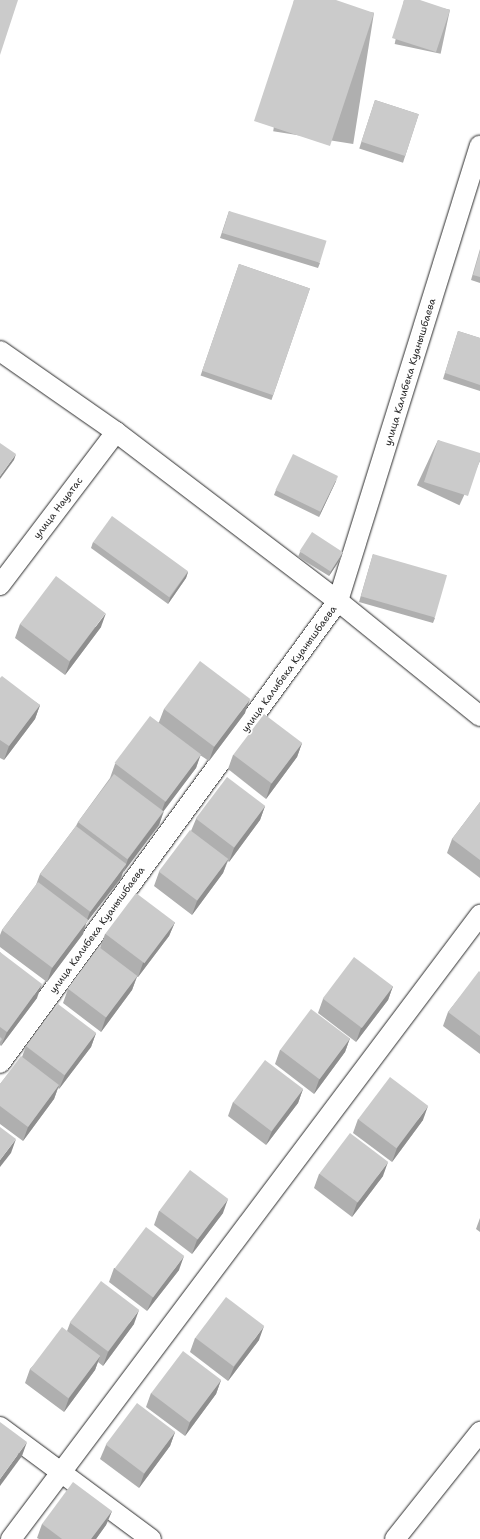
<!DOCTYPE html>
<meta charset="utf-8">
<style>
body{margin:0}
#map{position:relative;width:480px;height:1539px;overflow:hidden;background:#fff;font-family:"Shantell Sans",sans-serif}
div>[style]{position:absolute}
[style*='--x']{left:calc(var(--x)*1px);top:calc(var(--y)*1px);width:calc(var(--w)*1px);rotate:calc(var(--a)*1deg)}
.roads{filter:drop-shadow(0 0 1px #2b2b2b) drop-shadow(0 0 1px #2b2b2b)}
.street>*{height:20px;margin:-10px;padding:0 10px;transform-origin:10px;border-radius:10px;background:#fff}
.wall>*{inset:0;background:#afafaf;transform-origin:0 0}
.shaded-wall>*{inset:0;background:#8e8e8e}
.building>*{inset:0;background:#cbcbcb;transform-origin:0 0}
span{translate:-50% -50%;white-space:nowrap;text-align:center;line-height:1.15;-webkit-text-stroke:3.5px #fff;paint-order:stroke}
.street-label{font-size:10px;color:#2b2b2b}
</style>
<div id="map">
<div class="roads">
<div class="street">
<div style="--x:0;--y:351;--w:141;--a:34.9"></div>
<div style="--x:116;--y:432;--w:279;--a:37.3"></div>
<div style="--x:338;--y:601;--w:183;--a:39"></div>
<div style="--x:0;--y:585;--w:192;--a:-52.8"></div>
<div style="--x:0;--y:1063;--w:572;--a:-53.81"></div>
<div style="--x:338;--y:601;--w:477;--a:-72.7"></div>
<div style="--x:0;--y:1427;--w:188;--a:36.6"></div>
<div style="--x:11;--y:1539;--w:781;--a:-53.07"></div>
<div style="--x:395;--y:1539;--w:137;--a:-51.5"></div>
</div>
</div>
<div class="wall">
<div style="left:294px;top:0;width:81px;height:133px;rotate:9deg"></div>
<div style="left:404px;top:0;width:47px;height:45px;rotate:12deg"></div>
<div style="left:375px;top:100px;width:46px;height:51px;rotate:18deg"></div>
<div style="clip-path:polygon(229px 211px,320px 263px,318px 268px,220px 238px)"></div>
<div style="clip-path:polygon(480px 249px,480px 283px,471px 280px)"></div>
<div style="left:239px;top:264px;width:75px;height:118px;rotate:19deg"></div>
<div style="clip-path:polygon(458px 331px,480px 338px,480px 391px,443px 379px)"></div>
<div style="left:438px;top:440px;width:47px;height:50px;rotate:25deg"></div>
<div style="clip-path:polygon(336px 481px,319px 517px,274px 495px,276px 490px)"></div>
<div style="clip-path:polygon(93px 542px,188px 572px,186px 578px,168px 604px,91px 548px)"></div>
<div style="clip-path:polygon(300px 552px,341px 558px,329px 576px,298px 557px)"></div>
<div style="clip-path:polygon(373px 554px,435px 618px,433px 623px,359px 602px)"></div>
<div style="clip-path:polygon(20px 624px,101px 627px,65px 675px,15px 638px)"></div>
<div style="clip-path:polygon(0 678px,40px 705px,35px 719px,4px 760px,0 758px)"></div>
<div style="clip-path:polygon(164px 709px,245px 713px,209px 761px,200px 755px,196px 768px,163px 811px,159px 825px,122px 873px,121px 878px,86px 923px,83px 934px,47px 982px,0 947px,0 935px,2px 930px,36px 885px,40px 874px,76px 826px,78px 822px,110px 778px,115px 764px,159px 722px)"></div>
<div style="clip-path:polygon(302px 743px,297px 757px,266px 799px,228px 769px,233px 755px)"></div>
<div style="clip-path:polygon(480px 802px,480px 878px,447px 853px,452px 839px)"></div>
<div style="clip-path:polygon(265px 806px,260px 820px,229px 862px,228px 861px,223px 873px,192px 915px,154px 886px,159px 872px,191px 831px,196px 819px)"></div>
<div style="clip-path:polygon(175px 922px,169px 936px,138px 977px,137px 977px,132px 990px,101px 1032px,63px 1003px,68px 989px,100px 948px,105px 934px)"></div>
<div style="clip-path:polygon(0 952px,37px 998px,1px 1046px,0 1045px)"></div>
<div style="clip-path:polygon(480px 972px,480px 1054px,443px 1026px,448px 1012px)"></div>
<div style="clip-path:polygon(393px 986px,388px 1000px,356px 1042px,318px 1013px,323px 999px)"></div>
<div style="clip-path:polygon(96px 1033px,91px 1047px,59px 1089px,58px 1088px,54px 1099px,23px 1141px,0 1124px,0 1084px,22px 1057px,26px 1046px)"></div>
<div style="clip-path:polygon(350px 1038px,345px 1052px,314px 1094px,275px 1064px,280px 1050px)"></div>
<div style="clip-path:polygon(303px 1089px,298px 1103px,266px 1145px,228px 1116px,233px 1102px)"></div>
<div style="clip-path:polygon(358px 1119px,423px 1120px,392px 1162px,353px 1133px)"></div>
<div style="clip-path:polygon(319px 1174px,383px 1176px,352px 1217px,314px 1188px)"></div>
<div style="clip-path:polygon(159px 1211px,223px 1213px,192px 1254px,154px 1225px)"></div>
<div style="clip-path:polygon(480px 1218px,480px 1232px,476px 1229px)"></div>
<div style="clip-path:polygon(114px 1268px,179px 1270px,147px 1311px,109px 1282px)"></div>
<div style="clip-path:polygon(70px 1323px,134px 1324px,103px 1366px,98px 1362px,95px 1370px,64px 1412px,25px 1383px,30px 1369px,67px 1331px)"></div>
<div style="clip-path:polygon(195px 1338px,259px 1340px,228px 1381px,190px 1352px)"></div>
<div style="clip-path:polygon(221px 1380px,216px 1394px,185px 1436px,146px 1407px,151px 1393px)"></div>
<div style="clip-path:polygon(175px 1432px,170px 1446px,139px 1488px,100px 1459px,106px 1445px)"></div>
<div style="clip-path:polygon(112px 1511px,106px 1525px,96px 1539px,39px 1539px,37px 1538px,42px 1524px)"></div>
</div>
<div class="shaded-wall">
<div style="clip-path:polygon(16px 454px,14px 460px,0 479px,0 476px)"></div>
<div style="clip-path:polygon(338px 476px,336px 481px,319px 517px,321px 511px)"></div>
<div style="clip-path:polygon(343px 552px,341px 558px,329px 576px,331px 571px)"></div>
<div style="clip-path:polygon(188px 572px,186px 578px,168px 604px,170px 598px)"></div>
<div style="clip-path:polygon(106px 613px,101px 627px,65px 675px,70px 661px)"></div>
<div style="clip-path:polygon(250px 699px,245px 713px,209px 761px,214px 747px)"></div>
<div style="clip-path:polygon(40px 705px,35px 719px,4px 760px,9px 746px)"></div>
<div style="clip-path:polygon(302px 743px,297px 757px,266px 799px,271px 784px)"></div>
<div style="clip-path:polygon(201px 754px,196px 768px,160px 816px,165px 802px)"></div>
<div style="clip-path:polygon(265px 806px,260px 820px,229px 862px,234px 848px)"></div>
<div style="clip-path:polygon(164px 811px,159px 825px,123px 873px,128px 859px)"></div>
<div style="clip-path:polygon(228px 859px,223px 873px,192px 915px,197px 901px)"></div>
<div style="clip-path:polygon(126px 864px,121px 878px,86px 923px,83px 934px,47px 982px,52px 968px,86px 922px,90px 912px)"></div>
<div style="clip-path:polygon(175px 922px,169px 936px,138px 977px,143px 963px)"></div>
<div style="clip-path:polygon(137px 976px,132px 990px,101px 1032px,106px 1017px)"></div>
<div style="clip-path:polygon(42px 984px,37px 998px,1px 1046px,7px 1032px)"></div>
<div style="clip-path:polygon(393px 986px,388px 1000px,356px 1042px,361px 1028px)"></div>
<div style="clip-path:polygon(96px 1033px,91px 1047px,59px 1089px,65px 1075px)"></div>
<div style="clip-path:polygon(350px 1038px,345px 1052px,314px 1094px,319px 1080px)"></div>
<div style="clip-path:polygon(59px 1085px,54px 1099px,23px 1141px,28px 1127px)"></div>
<div style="clip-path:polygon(303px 1089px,298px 1103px,266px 1145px,272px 1131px)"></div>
<div style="clip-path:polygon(428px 1106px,423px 1120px,392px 1162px,397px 1148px)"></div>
<div style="clip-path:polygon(16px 1139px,11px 1153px,0 1167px,0 1160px)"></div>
<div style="clip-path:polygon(388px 1162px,383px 1176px,352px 1217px,357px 1203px)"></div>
<div style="clip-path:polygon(228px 1199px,223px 1213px,192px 1254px,197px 1240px)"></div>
<div style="clip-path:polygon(184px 1256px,179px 1270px,147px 1311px,153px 1297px)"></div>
<div style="clip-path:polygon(139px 1310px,134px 1324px,103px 1366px,108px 1352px)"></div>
<div style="clip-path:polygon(264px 1326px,259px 1340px,228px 1381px,234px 1367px)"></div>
<div style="clip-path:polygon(100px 1356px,95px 1370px,64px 1412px,69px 1398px)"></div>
<div style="clip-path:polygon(221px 1380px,216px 1394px,185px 1436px,190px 1422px)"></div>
<div style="clip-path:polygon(175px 1432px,170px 1446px,139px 1488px,144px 1474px)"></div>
<div style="clip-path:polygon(27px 1442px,22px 1456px,0 1486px,0 1479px)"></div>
<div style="clip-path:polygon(112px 1511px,106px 1525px,96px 1539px,91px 1539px)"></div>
</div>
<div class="building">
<div style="clip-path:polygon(0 0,18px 0,0 55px)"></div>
<div style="clip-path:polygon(294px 0,336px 0,374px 13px,330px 146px,254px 121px)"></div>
<div style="clip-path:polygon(404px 0,420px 0,450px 10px,436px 52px,392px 38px)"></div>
<div style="left:375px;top:100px;width:46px;height:44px;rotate:18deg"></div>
<div style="left:229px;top:211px;width:102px;height:23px;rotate:17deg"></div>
<div style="clip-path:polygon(480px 251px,480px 277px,473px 275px)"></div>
<div style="left:239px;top:264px;width:75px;height:113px;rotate:19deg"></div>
<div style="clip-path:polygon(458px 331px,480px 338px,480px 385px,445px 373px)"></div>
<div style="clip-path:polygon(438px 440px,480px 453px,480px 460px,468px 496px,424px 482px)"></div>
<div style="clip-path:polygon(0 443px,16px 454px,0 476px)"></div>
<div style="left:293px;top:454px;width:50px;height:40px;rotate:26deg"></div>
<div style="left:112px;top:516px;width:94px;height:32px;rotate:36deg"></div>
<div style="left:312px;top:532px;width:37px;height:23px;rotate:33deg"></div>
<div style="left:373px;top:554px;width:77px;height:44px;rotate:16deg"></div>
<div style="left:56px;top:576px;width:62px;height:60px;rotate:37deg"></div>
<div style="left:200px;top:661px;width:63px;height:60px;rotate:37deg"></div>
<div style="clip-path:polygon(2px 676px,40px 705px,9px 746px,0 740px,0 678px)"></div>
<div style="left:264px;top:714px;width:48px;height:51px;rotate:37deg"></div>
<div style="left:150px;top:716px;width:64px;height:59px;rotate:37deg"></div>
<div style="left:114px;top:774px;width:62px;height:60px;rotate:37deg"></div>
<div style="left:227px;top:777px;width:48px;height:52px;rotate:37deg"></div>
<div style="clip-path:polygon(480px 802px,480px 860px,452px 839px)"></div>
<div style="left:76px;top:826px;width:63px;height:60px;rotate:37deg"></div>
<div style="left:190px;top:830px;width:48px;height:52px;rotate:37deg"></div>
<div style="left:38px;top:882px;width:63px;height:60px;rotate:37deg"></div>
<div style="left:136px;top:893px;width:49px;height:51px;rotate:37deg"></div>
<div style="left:99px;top:947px;width:48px;height:52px;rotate:37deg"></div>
<div style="clip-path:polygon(0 952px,42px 984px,7px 1032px,0 1027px)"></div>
<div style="left:354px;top:957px;width:49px;height:52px;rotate:37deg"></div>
<div style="clip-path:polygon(479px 971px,480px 972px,480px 1036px,448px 1012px)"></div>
<div style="left:58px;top:1004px;width:48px;height:53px;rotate:37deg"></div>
<div style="left:311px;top:1009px;width:49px;height:51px;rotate:37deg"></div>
<div style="clip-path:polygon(0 1037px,2px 1039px,0 1042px)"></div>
<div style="clip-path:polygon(21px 1056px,59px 1085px,28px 1127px,0 1106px,0 1084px)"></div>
<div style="left:265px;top:1060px;width:48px;height:53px;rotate:37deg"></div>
<div style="left:390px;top:1077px;width:48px;height:53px;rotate:37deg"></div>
<div style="clip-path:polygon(0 1127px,16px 1139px,0 1160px)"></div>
<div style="left:350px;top:1133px;width:48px;height:51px;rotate:37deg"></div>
<div style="left:190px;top:1170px;width:48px;height:51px;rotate:37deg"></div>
<div style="left:146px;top:1227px;width:48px;height:52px;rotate:37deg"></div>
<div style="left:101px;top:1281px;width:48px;height:52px;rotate:37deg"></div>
<div style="left:226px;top:1297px;width:48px;height:51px;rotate:37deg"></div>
<div style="left:62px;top:1327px;width:48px;height:53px;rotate:37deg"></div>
<div style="left:183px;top:1351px;width:48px;height:53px;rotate:37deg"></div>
<div style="left:137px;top:1403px;width:48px;height:52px;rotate:37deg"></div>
<div style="clip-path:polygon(0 1422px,27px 1442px,0 1479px)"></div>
<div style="clip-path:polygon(73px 1482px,112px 1511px,91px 1539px,62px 1539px,42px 1524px)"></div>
</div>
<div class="street-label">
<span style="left:410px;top:372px;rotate:-73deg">улица Калибека Куанышбаева</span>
<span style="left:58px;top:508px;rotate:-53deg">улица Науатас</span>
<span style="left:289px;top:669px;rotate:-54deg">улица Калибека Куанышбаева</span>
<span style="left:97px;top:930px;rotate:-54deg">улица Калибека Куанышбаева</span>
</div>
</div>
